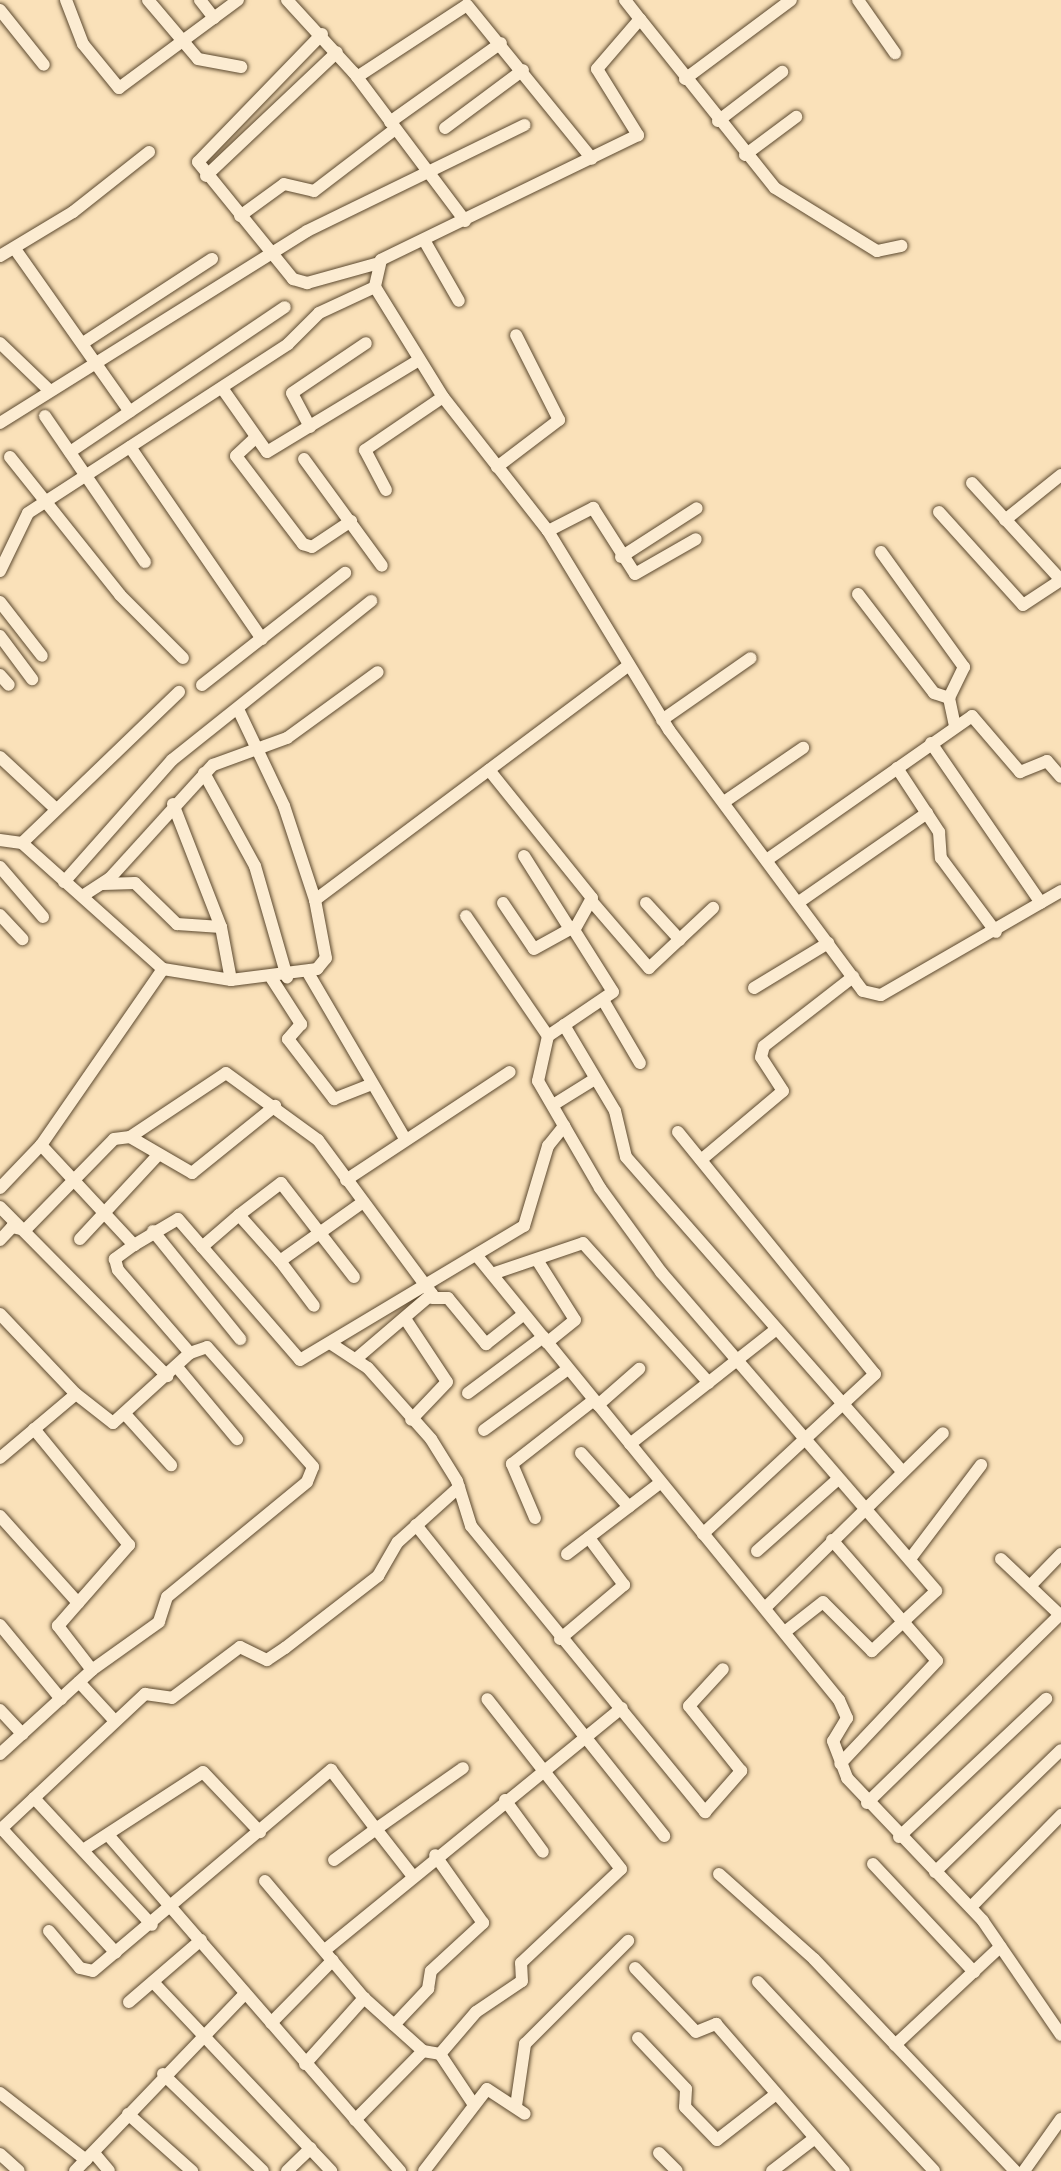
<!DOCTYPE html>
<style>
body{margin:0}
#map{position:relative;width:1061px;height:2171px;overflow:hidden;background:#fae1b9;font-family:"Sorts Mill Goudy",serif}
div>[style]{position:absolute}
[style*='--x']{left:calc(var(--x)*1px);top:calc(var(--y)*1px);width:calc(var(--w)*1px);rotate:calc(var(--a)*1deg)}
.roads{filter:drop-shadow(0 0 2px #5b482e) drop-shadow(0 0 2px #5b482e)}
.minor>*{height:12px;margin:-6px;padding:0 6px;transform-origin:6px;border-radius:6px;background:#fcecd2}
span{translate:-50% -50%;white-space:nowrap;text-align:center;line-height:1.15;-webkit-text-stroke:6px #fcecd2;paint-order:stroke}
</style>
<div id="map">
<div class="roads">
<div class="minor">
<div style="--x:66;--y:0;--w:47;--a:68.9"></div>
<div style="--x:83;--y:44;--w:57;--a:50.7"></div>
<div style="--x:119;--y:88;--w:148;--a:-36.5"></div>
<div style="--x:148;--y:0;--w:77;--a:49.7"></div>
<div style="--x:198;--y:59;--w:44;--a:10.5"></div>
<div style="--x:200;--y:0;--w:23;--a:52"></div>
<div style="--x:287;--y:0;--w:99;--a:47.5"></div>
<div style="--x:354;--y:73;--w:185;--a:53.1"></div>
<div style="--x:625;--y:0;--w:24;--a:52"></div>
<div style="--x:640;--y:19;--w:66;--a:130.7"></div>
<div style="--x:597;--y:69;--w:78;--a:58.2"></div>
<div style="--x:638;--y:135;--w:286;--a:154.1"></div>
<div style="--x:381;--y:260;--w:28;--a:103"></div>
<div style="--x:375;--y:287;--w:129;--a:58.3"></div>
<div style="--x:443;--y:397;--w:170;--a:51.9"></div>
<div style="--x:548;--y:531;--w:233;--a:58.7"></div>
<div style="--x:669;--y:730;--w:325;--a:53.4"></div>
<div style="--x:863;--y:991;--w:18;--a:13"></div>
<div style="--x:881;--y:995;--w:208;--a:-30"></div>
<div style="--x:858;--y:0;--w:65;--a:55.1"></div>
<div style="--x:0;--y:10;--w:70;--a:51.3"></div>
<div style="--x:640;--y:19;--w:216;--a:51.4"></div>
<div style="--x:775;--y:188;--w:120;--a:31.7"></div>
<div style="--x:877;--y:251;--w:25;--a:-12"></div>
<div style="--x:322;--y:34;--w:178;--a:134.1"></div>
<div style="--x:198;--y:162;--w:151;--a:50.9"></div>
<div style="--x:293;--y:279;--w:15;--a:16"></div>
<div style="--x:307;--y:283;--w:71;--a:-15.6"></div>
<div style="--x:357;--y:77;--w:131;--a:-33.2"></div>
<div style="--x:467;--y:5;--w:198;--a:50.9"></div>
<div style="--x:685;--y:79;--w:132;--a:-36.7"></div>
<div style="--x:718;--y:121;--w:81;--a:-37.4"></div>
<div style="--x:390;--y:122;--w:136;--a:-35.4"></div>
<div style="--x:445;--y:128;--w:97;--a:-36.6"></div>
<div style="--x:745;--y:155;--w:64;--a:-36.7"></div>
<div style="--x:206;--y:176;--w:180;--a:-43.4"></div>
<div style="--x:240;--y:216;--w:54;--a:-36"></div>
<div style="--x:284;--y:184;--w:31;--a:13"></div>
<div style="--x:314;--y:191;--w:102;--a:-37.4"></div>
<div style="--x:424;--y:240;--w:70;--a:60.2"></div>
<div style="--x:15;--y:249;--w:199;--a:54.8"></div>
<div style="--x:0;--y:256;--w:85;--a:-31.1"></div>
<div style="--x:73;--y:212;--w:97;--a:-38.3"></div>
<div style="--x:0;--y:343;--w:68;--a:43.8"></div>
<div style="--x:83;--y:343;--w:154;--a:-33.1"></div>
<div style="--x:222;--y:388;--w:78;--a:54.9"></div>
<div style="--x:267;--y:452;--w:178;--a:-31.2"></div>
<div style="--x:45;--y:416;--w:177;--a:55.6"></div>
<div style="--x:0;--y:423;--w:362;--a:-32"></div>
<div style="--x:307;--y:231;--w:242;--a:-26"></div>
<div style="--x:310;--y:427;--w:38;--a:-118"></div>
<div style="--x:292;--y:393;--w:89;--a:-34"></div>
<div style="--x:253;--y:440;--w:23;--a:137"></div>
<div style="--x:236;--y:456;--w:111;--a:52.7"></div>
<div style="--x:303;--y:544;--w:9;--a:18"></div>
<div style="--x:312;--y:547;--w:47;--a:-33.7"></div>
<div style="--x:130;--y:447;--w:233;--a:55.5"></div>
<div style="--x:70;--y:452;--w:259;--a:-34"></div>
<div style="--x:10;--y:457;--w:176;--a:51.4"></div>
<div style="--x:120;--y:595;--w:89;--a:45"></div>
<div style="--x:304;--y:459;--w:132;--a:53.9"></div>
<div style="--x:497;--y:467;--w:78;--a:-37.2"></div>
<div style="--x:559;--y:420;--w:95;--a:-116.8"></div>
<div style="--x:972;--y:483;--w:132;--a:47.5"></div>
<div style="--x:386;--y:490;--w:45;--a:-117.7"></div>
<div style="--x:365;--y:450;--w:94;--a:-34.2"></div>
<div style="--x:939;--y:512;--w:125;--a:47.9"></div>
<div style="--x:1023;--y:605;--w:45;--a:-33.3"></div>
<div style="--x:1005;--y:520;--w:72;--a:-38.8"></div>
<div style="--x:548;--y:531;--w:51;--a:-27.1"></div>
<div style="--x:593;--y:508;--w:78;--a:57.5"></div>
<div style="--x:635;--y:574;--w:70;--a:-29.8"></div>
<div style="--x:881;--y:552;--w:142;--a:54.2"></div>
<div style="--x:964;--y:667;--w:34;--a:116"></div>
<div style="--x:621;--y:557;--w:90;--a:-32.8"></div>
<div style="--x:0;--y:571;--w:64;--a:-64.2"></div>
<div style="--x:28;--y:513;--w:310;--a:-33"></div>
<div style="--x:288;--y:344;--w:44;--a:-45"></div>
<div style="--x:319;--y:313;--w:62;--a:-24.9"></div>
<div style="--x:858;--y:594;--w:125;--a:52.5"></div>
<div style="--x:934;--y:693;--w:16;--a:18"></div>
<div style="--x:949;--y:698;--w:29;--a:78"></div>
<div style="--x:0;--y:602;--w:68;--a:52.1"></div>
<div style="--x:0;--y:636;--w:54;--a:53.3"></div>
<div style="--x:0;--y:675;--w:13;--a:48"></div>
<div style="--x:202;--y:685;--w:182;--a:-38.1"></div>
<div style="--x:238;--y:709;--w:107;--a:64.6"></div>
<div style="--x:284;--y:806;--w:99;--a:71.7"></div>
<div style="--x:662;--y:720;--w:108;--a:-34.9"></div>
<div style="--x:931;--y:743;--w:194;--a:55.5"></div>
<div style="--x:0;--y:757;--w:76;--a:42.9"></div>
<div style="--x:897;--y:768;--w:77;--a:56.7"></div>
<div style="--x:939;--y:832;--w:26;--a:86"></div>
<div style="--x:941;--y:858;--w:92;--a:53.4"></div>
<div style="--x:489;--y:770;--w:164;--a:51.2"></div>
<div style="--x:592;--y:898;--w:37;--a:119"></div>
<div style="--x:574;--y:930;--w:73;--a:57.8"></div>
<div style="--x:613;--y:992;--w:78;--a:145.9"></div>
<div style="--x:548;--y:1036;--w:46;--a:102.5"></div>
<div style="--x:538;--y:1081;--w:124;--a:59.9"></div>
<div style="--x:600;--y:1188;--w:104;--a:54"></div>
<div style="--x:661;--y:1272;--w:421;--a:49.2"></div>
<div style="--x:936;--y:1591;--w:88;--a:136.8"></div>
<div style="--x:872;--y:1651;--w:69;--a:-135"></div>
<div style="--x:823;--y:1602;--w:47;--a:141.9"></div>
<div style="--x:204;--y:773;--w:106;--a:61.3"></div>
<div style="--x:255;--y:866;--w:116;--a:73.9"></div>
<div style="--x:724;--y:802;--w:96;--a:-34.4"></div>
<div style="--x:173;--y:804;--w:132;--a:68.7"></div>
<div style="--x:221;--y:927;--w:54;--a:79.3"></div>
<div style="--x:0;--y:840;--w:22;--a:8"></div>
<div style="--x:22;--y:843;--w:189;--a:41.8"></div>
<div style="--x:163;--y:969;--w:69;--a:9.2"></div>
<div style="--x:231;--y:980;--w:87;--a:-7.3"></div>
<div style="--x:317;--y:969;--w:14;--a:-51"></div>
<div style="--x:326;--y:958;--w:59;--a:-100.7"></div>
<div style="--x:315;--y:900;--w:391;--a:-36.8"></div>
<div style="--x:22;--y:843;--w:218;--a:-43.9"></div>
<div style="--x:524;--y:856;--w:86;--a:57.8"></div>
<div style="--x:768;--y:859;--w:249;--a:-35"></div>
<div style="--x:972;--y:716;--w:74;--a:49.4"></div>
<div style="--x:1020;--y:772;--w:29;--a:-22"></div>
<div style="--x:1047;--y:761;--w:21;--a:49"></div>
<div style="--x:0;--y:867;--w:66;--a:49.3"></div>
<div style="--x:64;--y:882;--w:163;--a:-48.5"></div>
<div style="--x:172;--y:760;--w:255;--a:-38.6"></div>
<div style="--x:103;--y:884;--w:32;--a:-2"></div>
<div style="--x:135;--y:883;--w:59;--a:44.3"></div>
<div style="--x:177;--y:924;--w:44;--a:3.9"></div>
<div style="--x:84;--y:895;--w:31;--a:-33"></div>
<div style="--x:110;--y:878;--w:153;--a:-47.7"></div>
<div style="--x:213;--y:765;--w:79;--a:-20"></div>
<div style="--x:287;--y:738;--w:112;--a:-36"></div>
<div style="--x:799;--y:902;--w:156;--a:-34.8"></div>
<div style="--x:503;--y:903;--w:55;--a:56"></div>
<div style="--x:534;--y:949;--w:46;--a:-28.8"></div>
<div style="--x:593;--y:903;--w:86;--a:49.3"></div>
<div style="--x:649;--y:968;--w:88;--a:-43.2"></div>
<div style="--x:646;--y:903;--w:50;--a:47.4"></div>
<div style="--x:0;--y:915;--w:33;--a:47"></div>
<div style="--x:466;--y:916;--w:145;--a:55.7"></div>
<div style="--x:163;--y:969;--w:214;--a:124.7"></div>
<div style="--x:41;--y:1145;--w:137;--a:47.1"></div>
<div style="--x:134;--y:1245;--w:24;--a:144"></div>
<div style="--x:115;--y:1259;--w:11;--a:75"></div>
<div style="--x:118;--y:1270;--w:110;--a:49.1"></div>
<div style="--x:307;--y:971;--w:194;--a:59.7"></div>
<div style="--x:272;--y:979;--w:54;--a:57.2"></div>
<div style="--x:301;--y:1024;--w:20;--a:131"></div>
<div style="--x:288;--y:1039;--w:76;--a:52.5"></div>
<div style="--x:334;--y:1099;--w:41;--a:-21.5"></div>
<div style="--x:754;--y:988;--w:87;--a:-31.3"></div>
<div style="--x:603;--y:1000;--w:73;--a:59.6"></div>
<div style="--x:564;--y:1025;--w:100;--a:59.3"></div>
<div style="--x:615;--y:1111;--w:47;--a:76.6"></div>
<div style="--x:626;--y:1157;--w:419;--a:48.7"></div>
<div style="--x:553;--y:1105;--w:49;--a:-31.8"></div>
<div style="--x:678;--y:1132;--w:312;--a:50.9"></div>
<div style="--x:875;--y:1374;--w:235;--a:137.1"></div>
<div style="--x:130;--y:1137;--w:115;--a:-33.7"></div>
<div style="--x:226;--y:1073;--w:114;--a:36.1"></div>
<div style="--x:318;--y:1140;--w:192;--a:53.5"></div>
<div style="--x:432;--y:1294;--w:99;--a:139.5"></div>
<div style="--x:701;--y:1160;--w:107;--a:-40.1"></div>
<div style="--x:783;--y:1091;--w:40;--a:-122.9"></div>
<div style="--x:761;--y:1057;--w:11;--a:-75"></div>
<div style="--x:764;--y:1046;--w:113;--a:-37.8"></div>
<div style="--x:346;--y:1180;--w:196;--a:-33.4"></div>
<div style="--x:0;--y:1188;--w:59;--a:-46.4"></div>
<div style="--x:0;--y:1207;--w:238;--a:45.3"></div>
<div style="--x:239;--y:1215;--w:53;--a:-37.3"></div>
<div style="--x:281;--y:1183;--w:119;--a:52.2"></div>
<div style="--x:153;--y:1231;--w:139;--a:51.1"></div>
<div style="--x:80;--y:1239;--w:115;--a:-47.1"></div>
<div style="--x:0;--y:1240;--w:18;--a:-47"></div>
<div style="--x:12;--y:1227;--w:13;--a:13"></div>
<div style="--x:25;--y:1230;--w:127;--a:-45.6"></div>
<div style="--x:114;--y:1139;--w:16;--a:-7"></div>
<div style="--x:130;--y:1137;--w:72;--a:30.1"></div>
<div style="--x:192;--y:1173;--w:107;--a:-38.9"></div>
<div style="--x:134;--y:1245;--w:51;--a:-30.6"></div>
<div style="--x:178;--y:1219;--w:186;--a:49.1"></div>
<div style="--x:300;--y:1360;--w:261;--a:-30.9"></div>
<div style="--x:524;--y:1226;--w:84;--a:-73.3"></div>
<div style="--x:548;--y:1146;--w:26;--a:-51"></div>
<div style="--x:202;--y:1247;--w:49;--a:-40.9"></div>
<div style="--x:239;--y:1215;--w:62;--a:48.3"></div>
<div style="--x:280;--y:1261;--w:100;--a:-35.3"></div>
<div style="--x:477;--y:1256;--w:573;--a:50.81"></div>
<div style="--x:839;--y:1700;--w:20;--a:66"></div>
<div style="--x:847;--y:1718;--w:27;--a:121"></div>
<div style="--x:833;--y:1741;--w:40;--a:69"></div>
<div style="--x:847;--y:1778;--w:197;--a:46.4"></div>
<div style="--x:983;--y:1921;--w:138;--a:55.6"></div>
<div style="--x:280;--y:1261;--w:56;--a:52.9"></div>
<div style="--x:539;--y:1263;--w:67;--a:57.7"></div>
<div style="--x:575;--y:1320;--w:36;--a:141"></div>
<div style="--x:492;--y:1274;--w:96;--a:-18.8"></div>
<div style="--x:583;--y:1243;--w:188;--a:48"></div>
<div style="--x:432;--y:1298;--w:16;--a:0"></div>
<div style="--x:448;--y:1298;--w:60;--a:50.4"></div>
<div style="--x:486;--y:1344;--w:48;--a:-38.3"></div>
<div style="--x:0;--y:1314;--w:110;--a:46.5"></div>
<div style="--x:406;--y:1320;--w:74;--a:56.5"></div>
<div style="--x:447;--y:1382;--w:52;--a:133.5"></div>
<div style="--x:330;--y:1343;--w:45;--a:33.3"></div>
<div style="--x:368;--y:1368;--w:95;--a:48.4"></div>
<div style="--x:431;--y:1439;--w:49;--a:58.2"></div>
<div style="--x:457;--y:1481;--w:47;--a:72.7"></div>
<div style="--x:471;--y:1526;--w:370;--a:50.7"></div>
<div style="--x:705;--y:1812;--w:55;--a:-48.7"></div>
<div style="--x:741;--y:1771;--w:83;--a:-128.7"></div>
<div style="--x:689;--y:1706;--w:50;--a:-47.4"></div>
<div style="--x:177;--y:1367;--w:94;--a:50.2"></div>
<div style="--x:468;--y:1393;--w:94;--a:-36.7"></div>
<div style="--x:598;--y:1405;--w:55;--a:-41.3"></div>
<div style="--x:125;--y:1414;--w:69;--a:48"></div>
<div style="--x:484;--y:1430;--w:104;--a:-36"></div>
<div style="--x:630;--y:1444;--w:183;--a:-38.1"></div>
<div style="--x:581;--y:1453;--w:72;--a:48.4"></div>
<div style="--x:0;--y:1458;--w:99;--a:-40.1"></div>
<div style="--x:76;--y:1394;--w:47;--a:38.1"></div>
<div style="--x:113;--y:1423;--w:104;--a:-42.3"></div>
<div style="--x:190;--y:1353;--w:18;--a:-19"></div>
<div style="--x:207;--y:1347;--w:160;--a:48.5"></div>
<div style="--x:313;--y:1467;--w:16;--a:112"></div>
<div style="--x:307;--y:1482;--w:181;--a:140.6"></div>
<div style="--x:167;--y:1597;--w:26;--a:108"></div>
<div style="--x:159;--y:1622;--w:82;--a:144.4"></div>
<div style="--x:0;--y:1516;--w:117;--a:48.1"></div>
<div style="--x:535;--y:1518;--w:59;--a:-113.1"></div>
<div style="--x:512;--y:1464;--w:104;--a:-38"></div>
<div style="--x:416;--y:1525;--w:398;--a:51.4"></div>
<div style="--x:832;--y:1540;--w:160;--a:49"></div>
<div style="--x:937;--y:1661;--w:141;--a:133.3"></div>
<div style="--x:757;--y:1551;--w:107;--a:-41.6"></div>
<div style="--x:567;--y:1554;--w:117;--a:-37.4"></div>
<div style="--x:910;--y:1559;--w:118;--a:-52.9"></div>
<div style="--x:1001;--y:1559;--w:81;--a:43.5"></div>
<div style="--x:1030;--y:1586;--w:45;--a:-45.9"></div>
<div style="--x:766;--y:1607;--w:248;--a:-44.5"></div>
<div style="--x:0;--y:1625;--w:96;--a:50.5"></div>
<div style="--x:560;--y:1639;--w:84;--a:-40.2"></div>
<div style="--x:624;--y:1585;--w:59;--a:-126.7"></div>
<div style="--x:79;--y:1682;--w:52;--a:47.4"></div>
<div style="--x:0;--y:1710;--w:33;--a:47"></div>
<div style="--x:0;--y:1754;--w:125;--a:-42.4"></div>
<div style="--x:92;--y:1670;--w:56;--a:-127.7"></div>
<div style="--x:58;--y:1626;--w:108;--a:-48.8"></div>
<div style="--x:129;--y:1545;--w:150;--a:-129.3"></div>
<div style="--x:34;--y:1798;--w:173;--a:47.1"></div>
<div style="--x:505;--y:1800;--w:64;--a:53.8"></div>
<div style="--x:867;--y:1803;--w:271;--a:-44.3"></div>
<div style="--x:2;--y:1829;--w:168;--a:47.4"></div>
<div style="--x:0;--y:1830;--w:199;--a:-43.2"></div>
<div style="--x:145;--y:1694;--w:27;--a:8"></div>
<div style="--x:172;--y:1698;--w:85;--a:-36.9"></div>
<div style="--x:240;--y:1647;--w:30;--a:26"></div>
<div style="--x:267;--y:1660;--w:22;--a:-34"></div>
<div style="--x:285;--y:1648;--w:118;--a:-37.7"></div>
<div style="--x:378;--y:1576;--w:39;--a:-60"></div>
<div style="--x:398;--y:1542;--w:82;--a:-42"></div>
<div style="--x:109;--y:1836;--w:444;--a:49"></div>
<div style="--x:899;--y:1837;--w:202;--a:-43.2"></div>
<div style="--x:83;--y:1850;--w:143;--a:-33"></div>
<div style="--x:203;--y:1772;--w:83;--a:46.5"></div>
<div style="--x:334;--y:1860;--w:52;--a:-36.4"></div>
<div style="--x:376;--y:1829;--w:58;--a:52"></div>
<div style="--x:873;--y:1864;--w:148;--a:46.9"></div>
<div style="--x:935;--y:1872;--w:175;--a:-44.1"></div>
<div style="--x:719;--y:1874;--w:127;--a:41.8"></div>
<div style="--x:814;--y:1959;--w:292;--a:46.5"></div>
<div style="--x:265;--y:1881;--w:153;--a:49.8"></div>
<div style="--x:364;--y:1998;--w:79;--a:41.9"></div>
<div style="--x:423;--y:2051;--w:17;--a:10"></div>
<div style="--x:440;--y:2054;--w:61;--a:56.3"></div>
<div style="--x:971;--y:1907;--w:129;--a:-45.6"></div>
<div style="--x:49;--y:1931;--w:48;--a:50"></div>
<div style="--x:80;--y:1968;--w:13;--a:13"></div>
<div style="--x:93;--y:1971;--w:312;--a:-40.2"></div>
<div style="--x:331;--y:1770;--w:74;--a:52.7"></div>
<div style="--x:376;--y:1829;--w:106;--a:-35"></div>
<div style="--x:325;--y:1950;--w:383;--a:-39.2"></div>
<div style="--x:635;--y:1968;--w:88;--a:46.4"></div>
<div style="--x:696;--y:2032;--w:22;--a:-22"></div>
<div style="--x:716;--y:2024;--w:195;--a:49"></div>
<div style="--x:153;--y:1982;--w:260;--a:46.7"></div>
<div style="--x:758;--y:1982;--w:258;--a:47"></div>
<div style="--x:129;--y:2002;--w:95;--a:-40.7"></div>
<div style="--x:271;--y:2023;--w:88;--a:-45.5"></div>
<div style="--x:394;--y:2025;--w:50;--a:-46.6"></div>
<div style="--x:428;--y:1989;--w:18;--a:-81"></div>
<div style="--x:431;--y:1971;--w:71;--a:-42.7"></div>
<div style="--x:483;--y:1923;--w:83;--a:-125.2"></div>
<div style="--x:638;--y:2038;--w:70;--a:46.7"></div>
<div style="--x:686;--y:2089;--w:18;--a:93"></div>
<div style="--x:685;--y:2107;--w:46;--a:45.9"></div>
<div style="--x:717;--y:2140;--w:75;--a:-37.9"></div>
<div style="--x:895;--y:2045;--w:144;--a:-43"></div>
<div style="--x:440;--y:2054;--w:55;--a:-49.4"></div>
<div style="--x:476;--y:2012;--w:55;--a:-34"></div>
<div style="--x:522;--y:1981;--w:18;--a:-93"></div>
<div style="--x:521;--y:1963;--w:137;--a:-43.2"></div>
<div style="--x:621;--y:1869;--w:216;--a:-128.2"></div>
<div style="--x:305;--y:2064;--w:89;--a:-48.2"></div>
<div style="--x:163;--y:2074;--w:139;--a:44.1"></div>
<div style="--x:0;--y:2093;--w:109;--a:37.9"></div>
<div style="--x:516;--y:2106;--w:63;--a:-81.7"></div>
<div style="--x:525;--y:2044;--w:146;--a:-45"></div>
<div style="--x:128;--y:2114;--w:86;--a:41.7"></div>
<div style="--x:355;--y:2120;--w:97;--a:-45.4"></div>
<div style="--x:94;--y:2153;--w:23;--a:50"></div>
<div style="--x:659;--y:2153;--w:25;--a:45"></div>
<div style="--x:0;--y:2154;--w:25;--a:42"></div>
<div style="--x:75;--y:2171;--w:245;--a:-46.2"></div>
<div style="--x:287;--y:2171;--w:33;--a:-44"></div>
<div style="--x:424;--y:2171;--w:103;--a:-52.5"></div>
<div style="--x:487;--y:2089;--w:45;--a:33.3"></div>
<div style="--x:772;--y:2171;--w:54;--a:-37.5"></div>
<div style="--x:1024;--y:2171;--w:64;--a:-54.6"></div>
</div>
</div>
</div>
